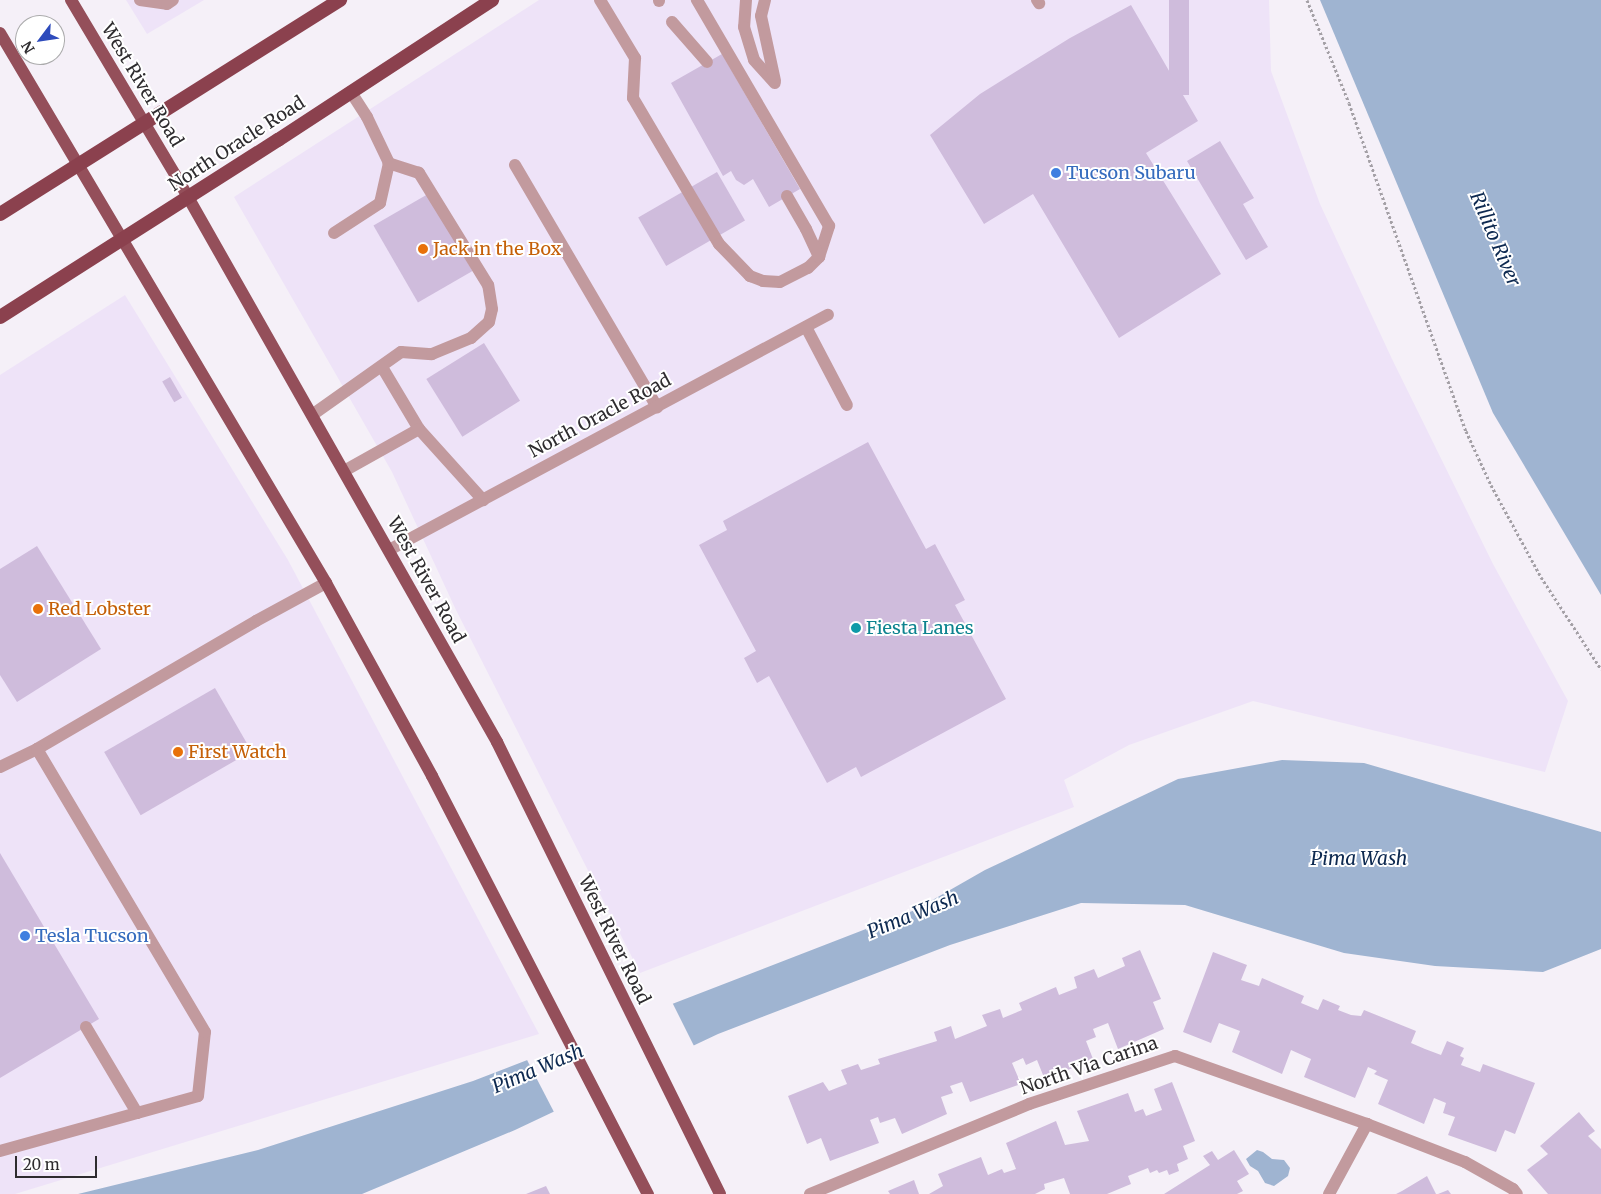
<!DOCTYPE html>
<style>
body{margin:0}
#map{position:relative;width:1601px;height:1194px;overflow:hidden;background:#f5f0f8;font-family:Merriweather,serif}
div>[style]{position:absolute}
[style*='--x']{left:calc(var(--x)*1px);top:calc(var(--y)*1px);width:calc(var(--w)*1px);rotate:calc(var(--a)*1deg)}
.commercial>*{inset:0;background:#eee3f8}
.water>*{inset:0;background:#9fb4d1}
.pier>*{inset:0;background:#f5f0f8}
.building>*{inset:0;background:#cfbcdc;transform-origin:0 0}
.path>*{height:3px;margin-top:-1.5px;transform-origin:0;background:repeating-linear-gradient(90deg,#a4a0a6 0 2.5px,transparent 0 5px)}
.service>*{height:12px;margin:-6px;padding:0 6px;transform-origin:6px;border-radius:6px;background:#c29a9e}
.primary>*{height:12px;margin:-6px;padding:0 6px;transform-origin:6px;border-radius:6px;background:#944f5a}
.trunk>*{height:14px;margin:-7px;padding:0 7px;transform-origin:7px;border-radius:7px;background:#8b414e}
.dots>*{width:14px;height:14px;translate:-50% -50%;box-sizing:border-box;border:2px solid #fff;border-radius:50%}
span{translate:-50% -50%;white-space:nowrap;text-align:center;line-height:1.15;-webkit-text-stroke:4px #fff;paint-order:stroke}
.street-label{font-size:18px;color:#2e2c2f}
.shop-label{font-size:18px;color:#366cbe}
.left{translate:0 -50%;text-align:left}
.food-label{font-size:18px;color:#c56008}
.culture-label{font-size:18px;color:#0d838f}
.water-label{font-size:19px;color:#0d2950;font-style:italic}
.north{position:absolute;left:15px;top:15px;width:50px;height:50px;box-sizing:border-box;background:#fff;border:1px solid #ababac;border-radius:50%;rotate:239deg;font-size:14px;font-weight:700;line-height:20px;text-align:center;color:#2e2c2f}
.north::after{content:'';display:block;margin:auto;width:18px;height:22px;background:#2e4bbc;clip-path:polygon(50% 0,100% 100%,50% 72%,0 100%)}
.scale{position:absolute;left:15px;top:1156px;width:82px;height:22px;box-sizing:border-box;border:2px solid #2e2c2f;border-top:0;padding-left:6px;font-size:15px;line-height:18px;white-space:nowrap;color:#2e2c2f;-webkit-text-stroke:4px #fff;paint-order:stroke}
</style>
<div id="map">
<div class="commercial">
<div style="clip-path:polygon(126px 0,204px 0,147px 34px)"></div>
<div style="clip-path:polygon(539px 0,1269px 0,1271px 71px,1320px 204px,1392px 359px,1493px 564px,1568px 701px,1545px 772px,1253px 701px,1129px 745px,1064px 780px,1074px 807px,640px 973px,456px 610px,392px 472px,234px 197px)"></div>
<div style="clip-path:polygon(125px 295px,288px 560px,539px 1034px,15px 1194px,0 1194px,0 375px)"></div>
</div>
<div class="water">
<div style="clip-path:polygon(1320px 0,1601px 0,1601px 595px,1493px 413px)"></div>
<div style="clip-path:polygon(1282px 760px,1364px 763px,1601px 832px,1601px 949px,1543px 972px,1435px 966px,1344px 953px,1185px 905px,1081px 903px,950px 945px,718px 1034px,515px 1130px,362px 1194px,78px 1194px,258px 1150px,473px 1081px,915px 910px,985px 870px,1178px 779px)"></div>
<div style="clip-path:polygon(1257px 1150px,1263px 1152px,1272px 1159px,1284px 1160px,1290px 1168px,1288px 1176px,1274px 1186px,1265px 1183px,1258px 1171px,1250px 1166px,1246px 1159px)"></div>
</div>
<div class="pier">
<div style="clip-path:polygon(672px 1002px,695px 1048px,555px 1114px,526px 1058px)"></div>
</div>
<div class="building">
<div style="left:1169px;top:0;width:20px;height:95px"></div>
<div style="clip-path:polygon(1131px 5px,1198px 121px,1146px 153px,1221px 274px,1119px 338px,1033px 194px,984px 224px,930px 135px,980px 94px,1070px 38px)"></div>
<div style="clip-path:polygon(722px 54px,800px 189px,769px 207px,753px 179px,744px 185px,736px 180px,731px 171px,723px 176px,671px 83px)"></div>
<div style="clip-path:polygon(1220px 141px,1254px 198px,1243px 204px,1268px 247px,1246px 260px,1187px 161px)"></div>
<div style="left:717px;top:172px;width:56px;height:91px;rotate:60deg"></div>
<div style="left:428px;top:194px;width:89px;height:63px;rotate:60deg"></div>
<div style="left:484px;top:343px;width:68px;height:68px;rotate:58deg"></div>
<div style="left:170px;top:377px;width:24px;height:9px;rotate:60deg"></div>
<div style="clip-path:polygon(868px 442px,926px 549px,935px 544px,965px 600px,955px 605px,1006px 699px,861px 777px,856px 767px,827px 783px,769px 676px,757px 683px,744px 658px,756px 651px,699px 545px,727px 530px,723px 521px)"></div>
<div style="clip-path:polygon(37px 546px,101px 649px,17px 702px,0 675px,0 569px)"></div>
<div style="left:215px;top:688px;width:73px;height:128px;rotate:60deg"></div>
<div style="clip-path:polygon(0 853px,99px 1019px,0 1078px)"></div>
<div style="clip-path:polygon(1140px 950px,1161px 999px,1153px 1002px,1164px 1029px,1118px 1049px,1108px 1023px,1093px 1029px,1096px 1037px,1086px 1041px,1093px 1059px,1045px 1080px,1037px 1060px,1026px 1065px,1023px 1058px,1012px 1063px,1021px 1084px,970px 1102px,962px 1082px,950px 1086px,953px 1093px,941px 1097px,947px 1114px,902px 1134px,895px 1118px,880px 1123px,878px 1117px,870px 1120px,879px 1143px,830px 1161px,821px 1138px,807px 1144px,788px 1096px,823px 1082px,829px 1091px,847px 1084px,841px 1070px,858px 1064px,861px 1070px,880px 1064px,878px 1059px,937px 1041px,934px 1032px,951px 1026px,955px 1039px,987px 1026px,982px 1015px,1000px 1009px,1003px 1018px,1022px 1010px,1019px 1003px,1056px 987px,1059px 995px,1077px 988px,1074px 977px,1094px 969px,1098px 978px,1125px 966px,1122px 958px)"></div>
<div style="clip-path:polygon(1213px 952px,1247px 965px,1241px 980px,1259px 986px,1262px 978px,1304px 996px,1301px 1003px,1318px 1010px,1323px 999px,1340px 1006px,1338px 1010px,1351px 1015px,1361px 1016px,1364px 1010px,1416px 1031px,1411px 1043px,1425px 1049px,1441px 1055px,1447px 1041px,1464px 1048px,1460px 1056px,1464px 1058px,1461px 1065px,1480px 1072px,1483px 1064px,1535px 1083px,1515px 1134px,1505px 1130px,1496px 1152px,1448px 1135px,1455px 1117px,1443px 1113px,1446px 1103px,1434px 1098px,1424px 1124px,1378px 1104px,1388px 1080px,1374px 1074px,1377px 1071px,1368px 1067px,1355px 1098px,1304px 1077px,1311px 1059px,1291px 1050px,1282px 1074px,1232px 1052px,1240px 1031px,1219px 1023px,1211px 1043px,1183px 1032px)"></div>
<div style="clip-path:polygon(1172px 1082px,1195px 1141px,1183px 1146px,1188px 1159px,1177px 1164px,1179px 1171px,1169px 1175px,1167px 1170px,1159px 1173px,1157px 1170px,1150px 1173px,1148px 1168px,1128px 1176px,1131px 1184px,1107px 1194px,1070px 1194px,1064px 1178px,1044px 1184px,1045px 1189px,1035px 1194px,929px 1194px,943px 1186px,938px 1174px,981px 1157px,988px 1175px,1002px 1169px,1004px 1173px,1016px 1169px,1006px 1143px,1056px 1121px,1065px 1145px,1089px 1141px,1077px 1111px,1100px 1103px,1128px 1093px,1135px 1112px,1143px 1109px,1146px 1116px,1162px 1110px,1154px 1089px)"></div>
<div style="clip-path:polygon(1579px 1112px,1595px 1131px,1588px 1136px,1601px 1149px,1601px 1194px,1548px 1194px,1527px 1170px,1548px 1154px,1540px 1146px)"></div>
<div style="clip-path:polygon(1234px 1150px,1249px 1174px,1237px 1181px,1243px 1191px,1237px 1194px,1164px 1194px,1210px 1165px,1203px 1156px,1212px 1151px,1218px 1160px)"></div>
<div style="clip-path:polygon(1427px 1176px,1436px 1194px,1396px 1194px,1402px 1191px)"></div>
<div style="clip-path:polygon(914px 1180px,919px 1194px,890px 1194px,888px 1191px)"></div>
<div style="clip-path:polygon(546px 1186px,550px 1194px,526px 1194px)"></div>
<div style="clip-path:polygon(1448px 1190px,1451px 1194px,1438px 1194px)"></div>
</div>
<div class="path">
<div style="--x:1307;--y:0;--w:111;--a:67.8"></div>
<div style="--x:1349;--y:103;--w:348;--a:70.4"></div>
<div style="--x:1466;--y:431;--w:60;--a:65.2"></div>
<div style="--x:1491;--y:485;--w:105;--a:61.5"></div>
<div style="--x:1541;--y:577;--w:110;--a:56.9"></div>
</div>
<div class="service">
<div style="--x:140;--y:0;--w:27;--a:8"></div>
<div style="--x:167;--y:4;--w:7;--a:-34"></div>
<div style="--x:600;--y:0;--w:68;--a:58.9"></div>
<div style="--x:635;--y:58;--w:40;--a:92.9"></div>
<div style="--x:633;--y:98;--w:169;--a:59.5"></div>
<div style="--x:719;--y:244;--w:45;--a:45.9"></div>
<div style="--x:750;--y:276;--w:14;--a:21"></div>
<div style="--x:763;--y:281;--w:17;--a:3"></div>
<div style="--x:780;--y:282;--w:31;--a:-27"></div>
<div style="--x:808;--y:268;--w:16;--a:-45"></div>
<div style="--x:819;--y:257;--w:33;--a:-72"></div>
<div style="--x:829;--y:226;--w:262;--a:-120.3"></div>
<div style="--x:659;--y:0;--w:1;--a:90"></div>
<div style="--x:746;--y:0;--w:27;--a:94"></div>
<div style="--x:744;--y:27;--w:34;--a:73"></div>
<div style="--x:754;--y:60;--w:31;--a:48"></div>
<div style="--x:765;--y:0;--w:16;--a:104"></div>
<div style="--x:761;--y:16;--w:66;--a:77.8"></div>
<div style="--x:1037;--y:0;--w:4;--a:56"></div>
<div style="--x:672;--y:22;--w:53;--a:48.8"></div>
<div style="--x:515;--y:165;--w:281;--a:59.6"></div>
<div style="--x:787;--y:196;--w:38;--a:60"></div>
<div style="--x:806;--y:229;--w:31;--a:65"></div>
<div style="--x:334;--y:233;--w:55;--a:-33.1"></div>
<div style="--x:380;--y:203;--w:41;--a:-77.3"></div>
<div style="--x:389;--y:163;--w:51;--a:-115.6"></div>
<div style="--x:367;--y:117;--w:30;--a:-123"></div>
<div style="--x:806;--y:327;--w:88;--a:62.3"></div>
<div style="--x:382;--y:367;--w:72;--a:59.2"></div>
<div style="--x:419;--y:429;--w:96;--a:48"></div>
<div style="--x:312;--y:415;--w:109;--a:-35.3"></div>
<div style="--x:401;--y:352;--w:31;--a:4"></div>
<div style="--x:432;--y:354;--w:42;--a:-22.3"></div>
<div style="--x:471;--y:338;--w:24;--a:-42"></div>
<div style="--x:489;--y:322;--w:13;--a:-77"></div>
<div style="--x:492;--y:309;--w:24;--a:-99"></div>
<div style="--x:488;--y:285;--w:132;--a:-121.6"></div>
<div style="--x:419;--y:173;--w:32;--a:-162"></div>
<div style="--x:344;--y:471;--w:86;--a:-29.2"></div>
<div style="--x:389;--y:550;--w:498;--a:-28.2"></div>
<div style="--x:0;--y:767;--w:41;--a:-25.9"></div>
<div style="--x:37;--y:749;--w:254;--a:-30.3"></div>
<div style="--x:256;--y:621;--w:80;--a:-28.5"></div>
<div style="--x:86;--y:1027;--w:100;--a:59.3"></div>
<div style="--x:0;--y:1151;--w:205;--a:-15.5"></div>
<div style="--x:198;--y:1096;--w:64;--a:-83.8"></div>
<div style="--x:205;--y:1032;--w:329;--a:-120.7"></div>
<div style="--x:810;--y:1194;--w:237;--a:-22.3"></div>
<div style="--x:1029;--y:1104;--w:154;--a:-18.2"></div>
<div style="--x:1175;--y:1056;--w:204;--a:19.5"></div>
<div style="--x:1367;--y:1124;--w:105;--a:21.2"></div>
<div style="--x:1465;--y:1162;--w:55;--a:29.4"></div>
<div style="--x:1513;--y:1189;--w:6;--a:51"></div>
<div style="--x:1329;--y:1194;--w:80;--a:-61.5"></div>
</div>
<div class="primary">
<div style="--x:71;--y:0;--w:213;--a:59.2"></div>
<div style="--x:180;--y:183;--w:643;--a:60.44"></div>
<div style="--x:497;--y:742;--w:504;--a:63.74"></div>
<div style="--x:0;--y:33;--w:639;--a:59.34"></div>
<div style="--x:326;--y:583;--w:220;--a:61.2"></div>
<div style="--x:432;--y:776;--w:471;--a:62.7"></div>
</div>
<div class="trunk">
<div style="--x:0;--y:214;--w:402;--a:-32.2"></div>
<div style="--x:0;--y:317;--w:330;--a:-32.5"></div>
<div style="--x:278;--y:140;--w:256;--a:-33.2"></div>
</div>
<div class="dots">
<div style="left:1056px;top:173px;background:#3f7fe0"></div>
<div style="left:423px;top:249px;background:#e8710a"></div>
<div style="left:38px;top:609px;background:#e8710a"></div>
<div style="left:856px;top:628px;background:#0f9aa8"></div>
<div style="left:178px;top:752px;background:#e8710a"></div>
<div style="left:25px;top:936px;background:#3f7fe0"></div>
</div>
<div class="street-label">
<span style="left:142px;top:85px;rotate:59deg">West River Road</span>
<span style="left:237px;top:144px;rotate:-33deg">North Oracle Road</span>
<span style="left:600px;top:416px;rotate:-28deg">North Oracle Road</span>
<span style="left:426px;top:580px;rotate:61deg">West River Road</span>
<span style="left:614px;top:940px;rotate:64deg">West River Road</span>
<span style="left:1089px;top:1066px;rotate:-19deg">North Via Carina</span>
</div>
<div class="shop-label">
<span class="left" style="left:1066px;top:173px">Tucson Subaru</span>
<span class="left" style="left:35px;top:936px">Tesla Tucson</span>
</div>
<div class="food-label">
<span class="left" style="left:433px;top:249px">Jack in the Box</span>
<span class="left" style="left:48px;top:609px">Red Lobster</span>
<span class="left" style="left:188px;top:752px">First Watch</span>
</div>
<div class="culture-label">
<span class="left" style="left:866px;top:628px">Fiesta Lanes</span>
</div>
<div class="water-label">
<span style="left:1495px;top:239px;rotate:67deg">Rillito River</span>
<span style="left:1359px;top:859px">Pima Wash</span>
<span style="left:913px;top:915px;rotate:-22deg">Pima Wash</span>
<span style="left:538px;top:1069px;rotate:-23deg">Pima Wash</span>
</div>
<div class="north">N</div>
<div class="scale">20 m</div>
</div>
